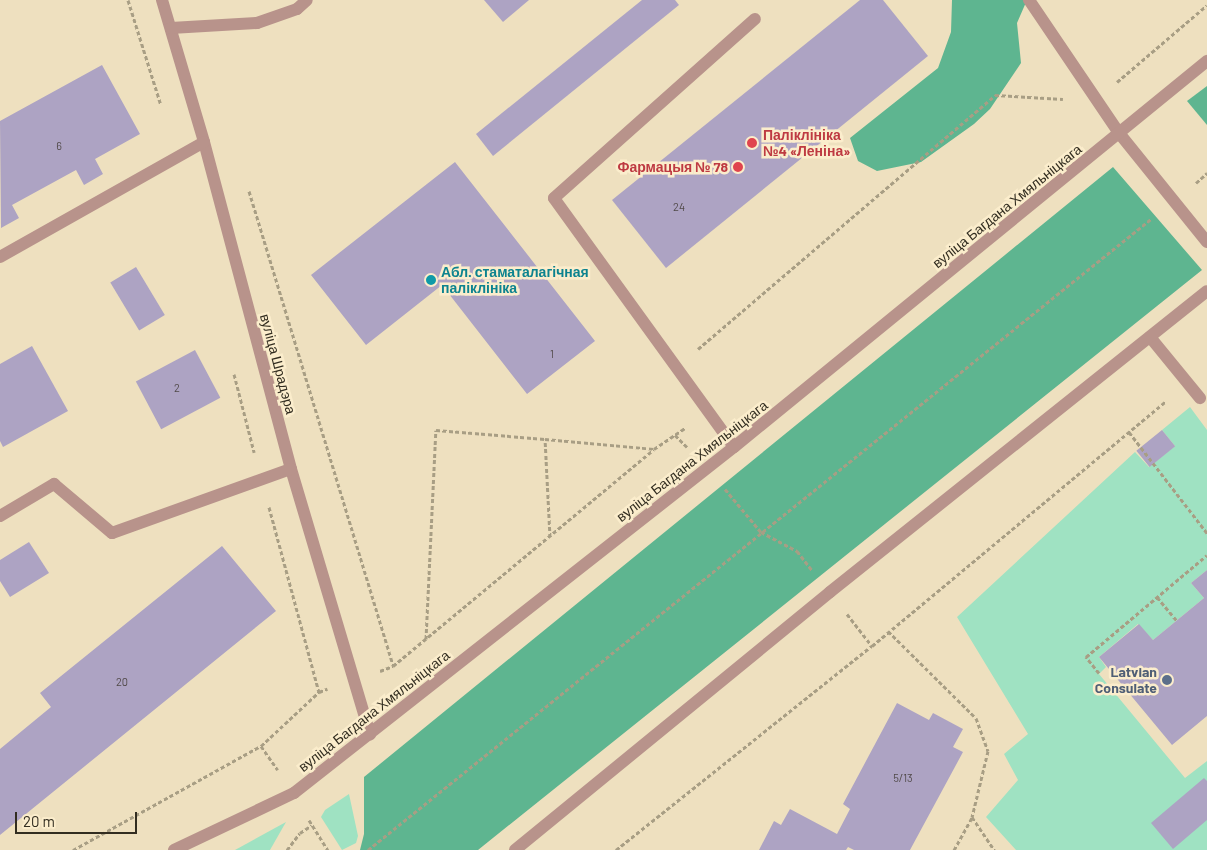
<!DOCTYPE html>
<meta charset="utf-8">
<style>
body{margin:0}
#map{position:relative;width:1207px;height:850px;overflow:hidden;background:#eee0bf;font-family:Barlow,sans-serif}
div>[style]{position:absolute}
[style*='--x']{left:calc(var(--x)*1px);top:calc(var(--y)*1px);width:calc(var(--w)*1px);rotate:calc(var(--a)*1deg)}
.green>*{inset:0;background:#9fe2c2}
.forest>*{inset:0;background:#5eb590}
.building>*{inset:0;background:#ada3c3;transform-origin:0 0}
.path>*{height:3px;margin-top:-1.5px;transform-origin:0;background:repeating-linear-gradient(90deg,#a89e84 0 4px,transparent 0 6.5px)}
.minor>*{height:12px;margin:-6px;padding:0 6px;transform-origin:6px;border-radius:6px;background:#b8938b}
.dots>*{width:14px;height:14px;translate:-50% -50%;box-sizing:border-box;border:2px solid #fbedcc;border-radius:50%}
span{translate:-50% -50%;white-space:nowrap;text-align:center;line-height:1.15;-webkit-text-stroke:5px #fbedcc;paint-order:stroke}
.number-label{font-size:11px;color:#514a49}
.number-label span{-webkit-text-stroke-width:0}
.health-label{font-size:14px;color:#be3a42;font-weight:700}
.left{translate:0 -50%;text-align:left}
.right{translate:-100% -50%;text-align:right}
.street-label{font-size:14px;color:#322d20}
.culture-label{font-size:14px;color:#0d838f;font-weight:700}
.service-label{font-size:14px;color:#4e5e75;font-weight:700}
.scale{position:absolute;left:15px;top:812px;width:122px;height:22px;box-sizing:border-box;border:2px solid #322d20;border-top:0;padding-left:6px;font-size:15px;line-height:18px;white-space:nowrap;color:#322d20;-webkit-text-stroke:4px #fbedcc;paint-order:stroke}
</style>
<div id="map">
<div class="green">
<div style="clip-path:polygon(1190px 407px,1207px 430px,1207px 570px,1191px 583px,1204px 598px,1153px 640px,1138px 624px,1099px 657px,1106px 667px,1099px 674px,1185px 778px,1207px 761px,1207px 850px,1016px 850px,986px 817px,1018px 780px,1004px 754px,1028px 734px,957px 617px,1135px 452px,1149px 467px,1175px 446px,1162px 430px)"></div>
<div style="clip-path:polygon(349px 794px,358px 836px,356px 843px,342px 850px,321px 817px,325px 810px)"></div>
<div style="clip-path:polygon(286px 822px,270px 850px,235px 850px)"></div>
</div>
<div class="forest">
<div style="clip-path:polygon(952px 0,1027px 0,1017px 23px,1021px 63px,990px 109px,974px 124px,921px 162px,877px 171px,858px 161px,850px 138px,938px 68px,951px 32px)"></div>
<div style="clip-path:polygon(1207px 86px,1207px 125px,1187px 101px)"></div>
<div style="clip-path:polygon(1113px 167px,1202px 270px,478px 850px,360px 850px,364px 834px,364px 777px)"></div>
</div>
<div class="building">
<div style="clip-path:polygon(484px 0,529px 0,503px 22px)"></div>
<div style="clip-path:polygon(642px 0,675px 0,679px 5px,493px 156px,476px 134px)"></div>
<div style="clip-path:polygon(860px 0,883px 0,928px 56px,666px 268px,612px 200px)"></div>
<div style="clip-path:polygon(102px 65px,140px 134px,95px 159px,103px 174px,84px 185px,76px 170px,12px 205px,19px 218px,1px 228px,0 121px)"></div>
<div style="clip-path:polygon(455px 162px,595px 341px,527px 394px,442px 285px,366px 345px,311px 275px)"></div>
<div style="left:136px;top:267px;width:56px;height:30px;rotate:59deg"></div>
<div style="clip-path:polygon(32px 346px,68px 411px,3px 447px,0 441px,0 364px)"></div>
<div style="left:195px;top:350px;width:54px;height:67px;rotate:62deg"></div>
<div style="left:1162px;top:430px;width:21px;height:33px;rotate:51deg"></div>
<div style="clip-path:polygon(29px 542px,49px 573px,10px 597px,0 581px,0 560px)"></div>
<div style="clip-path:polygon(222px 546px,276px 611px,0 835px,0 749px,51px 707px,40px 693px)"></div>
<div style="clip-path:polygon(1207px 570px,1207px 716px,1172px 745px,1099px 657px,1139px 624px,1153px 640px,1204px 598px,1191px 583px)"></div>
<div style="clip-path:polygon(897px 703px,929px 720px,933px 713px,963px 729px,953px 747px,963px 752px,910px 850px,854px 850px,848px 847px,846px 850px,759px 850px,774px 821px,781px 825px,790px 809px,837px 834px,850px 809px,843px 804px)"></div>
<div style="clip-path:polygon(1204px 778px,1207px 781px,1207px 820px,1173px 849px,1151px 823px)"></div>
</div>
<div class="path">
<div style="--x:128;--y:0;--w:110;--a:72.6"></div>
<div style="--x:1117;--y:82;--w:118;--a:-40.5"></div>
<div style="--x:1196;--y:183;--w:15;--a:-42"></div>
<div style="--x:249;--y:191;--w:496;--a:73.1"></div>
<div style="--x:698;--y:349;--w:391;--a:-40.5"></div>
<div style="--x:995;--y:95;--w:68;--a:3.4"></div>
<div style="--x:234;--y:374;--w:81;--a:75.6"></div>
<div style="--x:1129;--y:432;--w:128;--a:52.3"></div>
<div style="--x:675;--y:435;--w:17;--a:45"></div>
<div style="--x:725;--y:489;--w:56;--a:50.1"></div>
<div style="--x:761;--y:532;--w:41;--a:27.8"></div>
<div style="--x:797;--y:551;--w:24;--a:52"></div>
<div style="--x:269;--y:507;--w:192;--a:74.9"></div>
<div style="--x:550;--y:537;--w:98;--a:-92.9"></div>
<div style="--x:545;--y:439;--w:109;--a:5.2"></div>
<div style="--x:1157;--y:597;--w:31;--a:50"></div>
<div style="--x:847;--y:614;--w:41;--a:52"></div>
<div style="--x:888;--y:631;--w:124;--a:44.7"></div>
<div style="--x:976;--y:718;--w:35;--a:70"></div>
<div style="--x:988;--y:751;--w:68;--a:103.6"></div>
<div style="--x:972;--y:817;--w:40;--a:56"></div>
<div style="--x:426;--y:639;--w:209;--a:-87.3"></div>
<div style="--x:436;--y:430;--w:109;--a:4.7"></div>
<div style="--x:380;--y:671;--w:14;--a:-21"></div>
<div style="--x:393;--y:666;--w:339;--a:-39.7"></div>
<div style="--x:654;--y:449;--w:37;--a:-34"></div>
<div style="--x:1099;--y:673;--w:21;--a:-129"></div>
<div style="--x:1086;--y:657;--w:158;--a:-40.1"></div>
<div style="--x:261;--y:746;--w:29;--a:55"></div>
<div style="--x:309;--y:820;--w:36;--a:58"></div>
<div style="--x:73;--y:850;--w:215;--a:-29"></div>
<div style="--x:261;--y:746;--w:79;--a:-43"></div>
<div style="--x:319;--y:692;--w:9;--a:-21"></div>
<div style="--x:287;--y:850;--w:21;--a:-53"></div>
<div style="--x:300;--y:833;--w:14;--a:-34"></div>
<div style="--x:368;--y:850;--w:1007;--a:-38.87"></div>
<div style="--x:616;--y:850;--w:327;--a:-38.6"></div>
<div style="--x:872;--y:646;--w:383;--a:-39.8"></div>
<div style="--x:954;--y:850;--w:38;--a:-61"></div>
</div>
<div class="minor">
<div style="--x:162;--y:0;--w:148;--a:73.5"></div>
<div style="--x:204;--y:142;--w:338;--a:75.1"></div>
<div style="--x:291;--y:469;--w:277;--a:73.4"></div>
<div style="--x:1029;--y:0;--w:161;--a:55.9"></div>
<div style="--x:1119;--y:133;--w:140;--a:51.1"></div>
<div style="--x:171;--y:28;--w:86;--a:-3.3"></div>
<div style="--x:257;--y:23;--w:42;--a:-19.3"></div>
<div style="--x:297;--y:9;--w:13;--a:-42"></div>
<div style="--x:0;--y:257;--w:234;--a:-29.4"></div>
<div style="--x:1150;--y:337;--w:79;--a:50.7"></div>
<div style="--x:734;--y:447;--w:307;--a:-125.9"></div>
<div style="--x:554;--y:198;--w:269;--a:-41.7"></div>
<div style="--x:0;--y:516;--w:63;--a:-30.7"></div>
<div style="--x:54;--y:484;--w:76;--a:40.2"></div>
<div style="--x:112;--y:533;--w:190;--a:-19.7"></div>
<div style="--x:174;--y:850;--w:133;--a:-25.4"></div>
<div style="--x:294;--y:793;--w:560;--a:-38.18"></div>
<div style="--x:734;--y:447;--w:611;--a:-39.22"></div>
<div style="--x:515;--y:850;--w:407;--a:-39.3"></div>
<div style="--x:830;--y:592;--w:482;--a:-38.6"></div>
</div>
<div class="dots">
<div style="left:752px;top:143px;background:#e0444e"></div>
<div style="left:738px;top:167px;background:#e0444e"></div>
<div style="left:431px;top:280px;background:#0f9aa8"></div>
<div style="left:1167px;top:680px;background:#5c6f8a"></div>
</div>
<div class="number-label">
<span style="left:59px;top:146px">6</span>
<span style="left:679px;top:207px">24</span>
<span style="left:552px;top:354px">1</span>
<span style="left:177px;top:388px">2</span>
<span style="left:122px;top:682px">20</span>
<span style="left:903px;top:778px">5/13</span>
</div>
<div class="health-label">
<span class="left" style="left:763px;top:143px">Паліклініка<br>№4 «Леніна»</span>
<span class="right" style="left:728px;top:167px">Фармацыя № 78</span>
</div>
<div class="street-label">
<span style="left:1007px;top:206px;rotate:-39deg">вуліца Багдана Хмяльніцкага</span>
<span style="left:278px;top:364px;rotate:75deg">вуліца Шрадэра</span>
<span style="left:692px;top:461px;rotate:-38deg">вуліца Багдана Хмяльніцкага</span>
<span style="left:374px;top:711px;rotate:-38deg">вуліца Багдана Хмяльніцкага</span>
</div>
<div class="culture-label">
<span class="left" style="left:441px;top:280px">Абл. стаматалагічная<br>паліклініка</span>
</div>
<div class="service-label">
<span class="right" style="left:1157px;top:680px">Latvian<br>Consulate</span>
</div>
<div class="scale">20 m</div>
</div>
